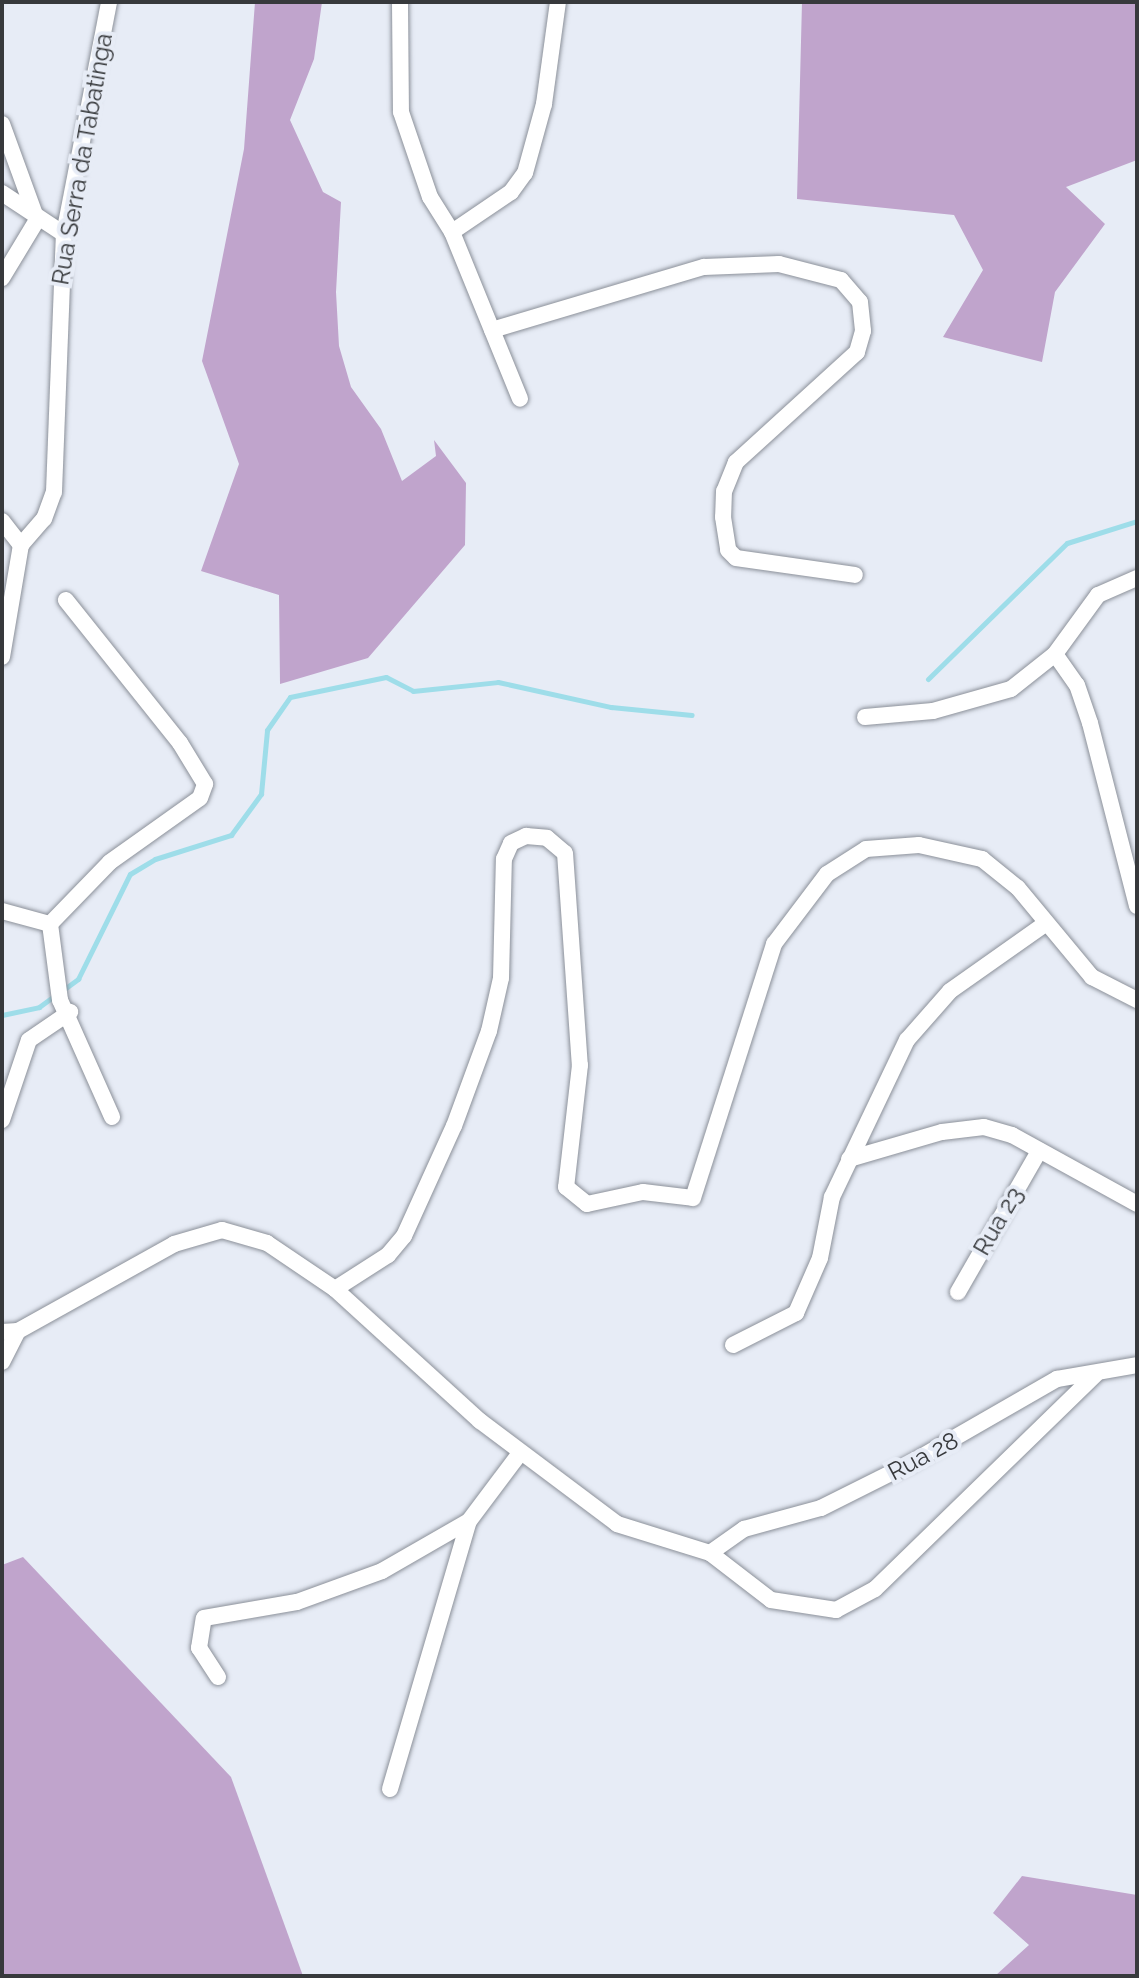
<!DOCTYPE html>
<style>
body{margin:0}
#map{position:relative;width:1139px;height:1978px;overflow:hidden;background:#e7ecf6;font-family:Raleway,sans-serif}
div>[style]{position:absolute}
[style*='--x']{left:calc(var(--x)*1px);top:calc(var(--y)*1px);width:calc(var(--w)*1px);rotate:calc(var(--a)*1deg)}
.forest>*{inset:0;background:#c0a4cc}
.stream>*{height:5px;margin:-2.5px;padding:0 2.5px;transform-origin:2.5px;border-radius:2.5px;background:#9edde9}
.roads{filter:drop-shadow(0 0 2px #8b9099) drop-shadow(0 0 2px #8b9099)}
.minor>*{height:16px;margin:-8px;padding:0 8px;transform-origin:8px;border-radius:8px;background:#fff}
span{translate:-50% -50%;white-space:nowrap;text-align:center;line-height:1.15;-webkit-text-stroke:8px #e7ecf6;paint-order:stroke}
.street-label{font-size:24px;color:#37393c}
.frame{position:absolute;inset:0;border:4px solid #37393c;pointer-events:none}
</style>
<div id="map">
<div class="forest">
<div style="clip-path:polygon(255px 2px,322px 2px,314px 59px,290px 120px,323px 192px,341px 202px,336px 292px,339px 346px,351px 387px,381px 429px,402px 481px,436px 456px,434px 440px,466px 483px,465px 545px,368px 658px,280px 684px,279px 595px,201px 571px,239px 464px,202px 361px,244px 149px)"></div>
<div style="clip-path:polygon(802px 2px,1135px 2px,1137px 160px,1066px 187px,1105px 224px,1055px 292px,1042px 362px,943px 337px,983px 270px,954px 215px,797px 199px)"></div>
<div style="clip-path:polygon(23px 1557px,231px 1777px,303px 1976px,2px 1976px,2px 1565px)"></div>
<div style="clip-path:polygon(1022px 1876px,1137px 1895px,1137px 1976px,995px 1976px,1029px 1945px,993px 1913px)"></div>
</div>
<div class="stream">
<div style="--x:928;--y:679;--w:194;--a:-44.4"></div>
<div style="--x:1067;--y:543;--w:73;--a:-17.4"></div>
<div style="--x:63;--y:990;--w:19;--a:-36"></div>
<div style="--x:78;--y:979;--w:117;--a:-63.7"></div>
<div style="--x:130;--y:874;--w:29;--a:-31"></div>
<div style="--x:155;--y:859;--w:80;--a:-17.5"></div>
<div style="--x:231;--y:835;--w:51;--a:-53.8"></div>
<div style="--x:261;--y:794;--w:64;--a:-84.6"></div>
<div style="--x:267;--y:730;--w:40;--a:-55.1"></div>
<div style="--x:290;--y:697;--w:98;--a:-11.8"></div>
<div style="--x:386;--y:677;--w:30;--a:27"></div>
<div style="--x:413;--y:691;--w:85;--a:-6"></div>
<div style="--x:498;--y:682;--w:116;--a:12.5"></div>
<div style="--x:611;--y:707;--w:81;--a:5.6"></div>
<div style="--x:2;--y:1015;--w:38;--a:-12"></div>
<div style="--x:39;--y:1007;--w:19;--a:-36"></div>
</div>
<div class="roads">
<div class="minor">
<div style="--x:400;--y:2;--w:110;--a:89.5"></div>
<div style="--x:401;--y:112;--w:90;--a:71.2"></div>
<div style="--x:430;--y:197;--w:41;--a:57.8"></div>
<div style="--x:452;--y:232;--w:180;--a:67.8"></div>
<div style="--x:2;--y:124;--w:102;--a:70"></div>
<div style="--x:37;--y:220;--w:68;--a:121.1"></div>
<div style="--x:2;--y:193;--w:74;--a:33.5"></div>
<div style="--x:452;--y:232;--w:71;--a:-34.1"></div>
<div style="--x:511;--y:192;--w:24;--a:-54"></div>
<div style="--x:525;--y:173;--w:72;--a:-74.6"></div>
<div style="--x:544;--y:104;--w:103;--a:-82.2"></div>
<div style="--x:492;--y:330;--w:221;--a:-16.6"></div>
<div style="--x:704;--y:267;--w:75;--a:-2.3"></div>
<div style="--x:779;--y:264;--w:64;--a:14.5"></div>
<div style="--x:841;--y:280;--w:29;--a:49"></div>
<div style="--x:860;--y:302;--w:29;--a:84"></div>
<div style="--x:863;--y:331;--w:22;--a:106"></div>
<div style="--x:857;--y:352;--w:164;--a:137.7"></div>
<div style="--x:736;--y:462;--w:31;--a:112"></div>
<div style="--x:724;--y:491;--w:26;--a:92"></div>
<div style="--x:723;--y:517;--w:33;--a:81"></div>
<div style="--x:728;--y:550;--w:11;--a:45"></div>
<div style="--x:736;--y:558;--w:120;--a:8.1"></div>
<div style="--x:2;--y:521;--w:31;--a:52"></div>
<div style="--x:21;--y:545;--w:35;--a:-49"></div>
<div style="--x:44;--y:519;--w:29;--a:-70"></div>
<div style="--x:54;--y:492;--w:258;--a:-87.8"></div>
<div style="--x:64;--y:234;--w:236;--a:-79"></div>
<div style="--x:1055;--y:654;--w:38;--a:55"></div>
<div style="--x:1077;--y:685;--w:40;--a:71.1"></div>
<div style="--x:1090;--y:723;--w:189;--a:75.6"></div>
<div style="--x:2;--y:657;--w:114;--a:-80.4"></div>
<div style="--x:865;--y:717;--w:68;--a:-5"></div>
<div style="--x:933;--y:711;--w:81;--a:-15.8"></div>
<div style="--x:1011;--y:689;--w:56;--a:-38.5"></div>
<div style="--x:1055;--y:654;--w:73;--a:-53.9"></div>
<div style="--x:1098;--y:595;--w:43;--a:-23.6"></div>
<div style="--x:2;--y:911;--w:50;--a:15.2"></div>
<div style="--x:50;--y:924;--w:86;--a:-45.9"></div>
<div style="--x:110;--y:862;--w:110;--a:-35.4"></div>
<div style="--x:200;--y:798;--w:15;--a:-70"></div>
<div style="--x:205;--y:784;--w:48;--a:-121.4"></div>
<div style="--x:180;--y:743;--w:183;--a:-128.6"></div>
<div style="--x:50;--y:924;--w:77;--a:82.5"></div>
<div style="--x:60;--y:1000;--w:128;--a:66"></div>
<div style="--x:2;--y:1120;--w:84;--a:-71.4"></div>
<div style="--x:29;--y:1040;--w:50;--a:-34.3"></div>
<div style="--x:849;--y:1159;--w:97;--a:-16.2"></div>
<div style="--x:942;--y:1132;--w:42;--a:-6.8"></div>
<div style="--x:984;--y:1127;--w:29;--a:16"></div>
<div style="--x:1012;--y:1135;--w:143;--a:28.9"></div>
<div style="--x:335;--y:1289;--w:63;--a:-32.7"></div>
<div style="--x:388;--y:1255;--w:25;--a:-50"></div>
<div style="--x:404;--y:1236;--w:121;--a:-65.6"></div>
<div style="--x:454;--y:1126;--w:101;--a:-69.8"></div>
<div style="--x:489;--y:1031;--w:54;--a:-77.2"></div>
<div style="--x:501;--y:978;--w:119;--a:-88.6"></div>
<div style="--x:504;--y:859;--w:17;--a:-66"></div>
<div style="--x:511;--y:843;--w:17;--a:-25"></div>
<div style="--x:526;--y:836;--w:21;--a:5"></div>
<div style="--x:547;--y:838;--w:23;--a:40"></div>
<div style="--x:565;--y:853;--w:213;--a:86"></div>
<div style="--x:580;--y:1065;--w:123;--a:96.5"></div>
<div style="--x:566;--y:1187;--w:27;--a:39"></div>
<div style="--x:587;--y:1204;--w:57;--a:-12.1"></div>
<div style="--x:643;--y:1192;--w:50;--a:6.8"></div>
<div style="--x:693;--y:1198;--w:267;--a:-72.3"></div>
<div style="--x:774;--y:944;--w:88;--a:-52.9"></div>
<div style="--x:827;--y:874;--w:46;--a:-32.7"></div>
<div style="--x:866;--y:849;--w:53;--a:-4.3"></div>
<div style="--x:919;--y:845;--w:65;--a:12.5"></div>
<div style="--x:982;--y:859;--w:46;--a:38.9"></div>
<div style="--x:1018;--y:888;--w:116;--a:50.3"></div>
<div style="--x:1092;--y:977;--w:51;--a:27.1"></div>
<div style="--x:958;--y:1292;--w:163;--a:-60.1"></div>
<div style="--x:2;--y:1332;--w:16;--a:-4"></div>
<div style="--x:18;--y:1331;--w:179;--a:-29.1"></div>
<div style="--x:174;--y:1244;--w:50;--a:-16.3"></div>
<div style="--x:222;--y:1230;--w:47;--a:16.1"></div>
<div style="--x:267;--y:1243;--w:82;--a:34.1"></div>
<div style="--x:335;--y:1289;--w:196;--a:42.3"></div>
<div style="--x:480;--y:1421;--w:171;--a:36.9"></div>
<div style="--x:617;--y:1524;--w:97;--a:17.3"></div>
<div style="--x:710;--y:1553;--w:77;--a:37.6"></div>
<div style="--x:771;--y:1600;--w:66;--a:8.7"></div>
<div style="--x:836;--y:1610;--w:44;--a:-28.3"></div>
<div style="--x:875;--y:1589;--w:308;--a:-44.2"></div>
<div style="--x:733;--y:1345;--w:71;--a:-26.9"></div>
<div style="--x:796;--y:1313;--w:60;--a:-66.4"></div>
<div style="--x:820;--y:1258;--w:62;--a:-78.9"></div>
<div style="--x:832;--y:1197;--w:174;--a:-64.5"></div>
<div style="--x:907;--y:1040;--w:65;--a:-48.7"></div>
<div style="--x:950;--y:991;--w:116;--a:-35.2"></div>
<div style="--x:2;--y:1362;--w:35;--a:-63"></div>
<div style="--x:710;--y:1553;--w:42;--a:-35.2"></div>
<div style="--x:744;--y:1529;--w:80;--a:-15.3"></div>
<div style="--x:821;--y:1508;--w:98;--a:-26.6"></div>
<div style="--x:909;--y:1464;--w:171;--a:-29.9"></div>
<div style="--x:1057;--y:1379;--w:81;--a:-9.9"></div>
<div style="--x:218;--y:1677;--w:35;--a:-123"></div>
<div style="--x:199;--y:1648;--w:30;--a:-81"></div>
<div style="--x:204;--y:1618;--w:94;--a:-9.8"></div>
<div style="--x:297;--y:1602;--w:90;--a:-20"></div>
<div style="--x:382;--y:1571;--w:100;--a:-29.9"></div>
<div style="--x:390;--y:1789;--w:279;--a:-73.6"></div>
<div style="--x:469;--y:1521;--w:85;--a:-53.1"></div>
</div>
</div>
<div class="street-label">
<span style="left:82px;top:159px;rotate:-80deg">Rua Serra da Tabatinga</span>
<span style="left:998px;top:1221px;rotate:-60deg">Rua 23</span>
<span style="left:923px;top:1456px;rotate:-28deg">Rua 28</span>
</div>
<div class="frame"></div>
</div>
